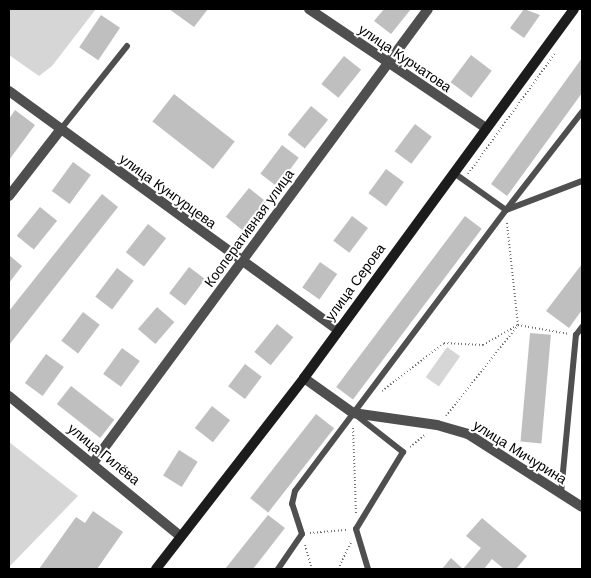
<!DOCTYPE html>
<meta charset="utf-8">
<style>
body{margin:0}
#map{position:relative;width:591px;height:578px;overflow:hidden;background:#fff;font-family:Arial,sans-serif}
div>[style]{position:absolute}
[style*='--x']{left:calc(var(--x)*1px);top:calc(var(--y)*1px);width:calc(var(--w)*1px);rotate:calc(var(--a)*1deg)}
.green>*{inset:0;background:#d6d6d6;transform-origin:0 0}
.building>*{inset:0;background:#bfbfbf;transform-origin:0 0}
.path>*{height:2px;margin-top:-1px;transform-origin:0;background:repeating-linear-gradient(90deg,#717171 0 1px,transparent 0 3.5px)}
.service>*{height:6px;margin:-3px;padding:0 3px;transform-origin:3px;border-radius:3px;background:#4f4f4f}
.minor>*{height:10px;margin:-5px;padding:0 5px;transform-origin:5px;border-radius:5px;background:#4f4f4f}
.secondary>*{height:10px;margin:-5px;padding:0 5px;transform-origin:5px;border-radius:5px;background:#1c1c1c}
span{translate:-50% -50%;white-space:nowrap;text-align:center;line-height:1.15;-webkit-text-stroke:4px #fff;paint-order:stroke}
.street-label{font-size:14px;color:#000}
.frame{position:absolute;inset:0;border:10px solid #000;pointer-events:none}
</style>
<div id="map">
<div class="green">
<div style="clip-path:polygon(9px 9px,96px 9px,52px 66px,39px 76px,9px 55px)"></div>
<div style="left:447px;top:347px;width:16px;height:37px;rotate:35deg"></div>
<div style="clip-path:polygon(9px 442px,78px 496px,9px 567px)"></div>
</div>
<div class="building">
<div style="clip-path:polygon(169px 9px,208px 9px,194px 27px)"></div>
<div style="clip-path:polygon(384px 9px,411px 9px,391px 34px,374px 21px)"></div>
<div style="clip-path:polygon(524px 9px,540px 15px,524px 38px,510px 28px)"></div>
<div style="left:101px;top:15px;width:23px;height:39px;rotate:34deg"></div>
<div style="left:471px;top:55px;width:26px;height:34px;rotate:37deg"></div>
<div style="left:344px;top:56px;width:22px;height:36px;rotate:39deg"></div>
<div style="clip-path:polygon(582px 58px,582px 93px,507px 196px,491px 184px)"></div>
<div style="left:174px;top:94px;width:77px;height:35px;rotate:38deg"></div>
<div style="left:311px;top:106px;width:22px;height:37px;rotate:39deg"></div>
<div style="clip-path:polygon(15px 110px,35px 125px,9px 160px,9px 119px)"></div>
<div style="left:415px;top:124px;width:21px;height:34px;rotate:37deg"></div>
<div style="left:282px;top:145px;width:21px;height:36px;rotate:37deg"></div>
<div style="left:73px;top:162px;width:22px;height:36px;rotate:36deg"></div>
<div style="left:386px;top:169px;width:22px;height:30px;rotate:36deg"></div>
<div style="left:249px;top:188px;width:22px;height:37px;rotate:39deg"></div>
<div style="clip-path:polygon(102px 194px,118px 207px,9px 345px,9px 311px)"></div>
<div style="left:40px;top:207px;width:22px;height:37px;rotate:39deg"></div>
<div style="left:352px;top:216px;width:20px;height:31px;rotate:37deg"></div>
<div style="left:465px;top:216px;width:21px;height:214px;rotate:37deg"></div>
<div style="left:148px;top:224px;width:23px;height:36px;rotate:38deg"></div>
<div style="clip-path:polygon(9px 255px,22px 266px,9px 283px)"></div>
<div style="left:320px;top:262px;width:21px;height:31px;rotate:35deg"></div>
<div style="clip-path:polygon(582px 264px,582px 310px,569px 328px,546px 311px)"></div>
<div style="left:189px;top:267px;width:20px;height:33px;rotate:37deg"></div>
<div style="left:117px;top:268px;width:21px;height:36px;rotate:37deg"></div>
<div style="left:157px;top:307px;width:23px;height:29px;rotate:41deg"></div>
<div style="left:83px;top:312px;width:21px;height:36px;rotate:37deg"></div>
<div style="left:277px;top:324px;width:21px;height:36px;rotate:39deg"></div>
<div style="left:530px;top:333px;width:21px;height:109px;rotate:5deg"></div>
<div style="left:122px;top:348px;width:22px;height:32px;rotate:36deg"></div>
<div style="left:46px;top:354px;width:22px;height:36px;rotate:36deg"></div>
<div style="left:245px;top:364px;width:21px;height:28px;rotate:37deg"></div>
<div style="left:71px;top:386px;width:55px;height:23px;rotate:38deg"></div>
<div style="left:212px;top:406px;width:23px;height:28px;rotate:38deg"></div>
<div style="left:316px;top:414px;width:23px;height:107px;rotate:38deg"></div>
<div style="left:179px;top:450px;width:22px;height:30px;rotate:32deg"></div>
<div style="clip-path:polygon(93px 511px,123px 532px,97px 569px,39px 569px,76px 517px,85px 523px)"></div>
<div style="clip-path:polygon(268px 515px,285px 528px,253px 569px,225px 569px)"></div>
<div style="clip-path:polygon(482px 518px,527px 556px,516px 569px,504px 569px,492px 559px,484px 569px,442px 569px,451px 558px,463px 569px,481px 548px,466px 536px)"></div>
</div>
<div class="path">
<div style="--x:468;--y:174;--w:150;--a:-54.2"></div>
<div style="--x:382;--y:391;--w:78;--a:-37.7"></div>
<div style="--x:444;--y:343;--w:39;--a:3"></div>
<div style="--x:483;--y:345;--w:40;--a:-29.7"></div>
<div style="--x:518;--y:325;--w:103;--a:-96.2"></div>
<div style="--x:446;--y:416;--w:116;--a:-51.6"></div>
<div style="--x:518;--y:325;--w:52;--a:10"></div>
<div style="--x:353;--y:428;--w:85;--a:88"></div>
<div style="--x:410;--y:447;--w:21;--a:-39"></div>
<div style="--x:310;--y:533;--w:38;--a:-5"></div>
<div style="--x:305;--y:545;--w:25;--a:74"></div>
<div style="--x:338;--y:569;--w:30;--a:-64"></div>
</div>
<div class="service">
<div style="--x:61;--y:129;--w:106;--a:-51.5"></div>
<div style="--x:454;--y:173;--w:64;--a:35.4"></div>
<div style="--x:506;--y:210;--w:124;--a:-52.2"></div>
<div style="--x:356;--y:415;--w:60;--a:38.2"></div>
<div style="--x:403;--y:452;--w:90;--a:121.4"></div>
<div style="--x:356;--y:529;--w:42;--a:73.3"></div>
<div style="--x:561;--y:493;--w:159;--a:-84.6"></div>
<div style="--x:576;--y:335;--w:10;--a:-53"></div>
<div style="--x:278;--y:569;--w:42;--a:-55.6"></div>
<div style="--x:302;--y:534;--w:32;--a:-108"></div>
<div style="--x:292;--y:504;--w:13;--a:-77"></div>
<div style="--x:295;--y:491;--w:351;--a:-53.1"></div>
<div style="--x:506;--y:210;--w:81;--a:-20.9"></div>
</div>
<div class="minor">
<div style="--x:309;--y:9;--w:213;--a:33.9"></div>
<div style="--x:9;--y:91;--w:405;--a:36"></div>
<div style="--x:9;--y:196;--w:85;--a:-52.2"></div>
<div style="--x:304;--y:378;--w:60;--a:35.5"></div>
<div style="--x:353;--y:413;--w:85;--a:8.1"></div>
<div style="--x:437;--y:425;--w:32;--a:16"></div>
<div style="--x:468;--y:434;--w:135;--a:32.6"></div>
<div style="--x:9;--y:396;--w:221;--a:39.3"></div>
<div style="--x:93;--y:463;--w:564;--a:-53.58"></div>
</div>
<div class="secondary">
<div style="--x:156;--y:569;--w:242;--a:-52.2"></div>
<div style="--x:304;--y:378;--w:457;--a:-53.8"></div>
</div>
<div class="street-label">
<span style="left:405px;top:58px;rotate:34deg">улица Курчатова</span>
<span style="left:168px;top:191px;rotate:36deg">улица Кунгурцева</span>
<span style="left:249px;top:228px;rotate:-54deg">Кооперативная улица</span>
<span style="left:355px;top:282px;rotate:-54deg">улица Серова</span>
<span style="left:520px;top:452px;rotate:32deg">улица Мичурина</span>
<span style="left:104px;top:454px;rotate:39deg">улица Гилёва</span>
</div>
<div class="frame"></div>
</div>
